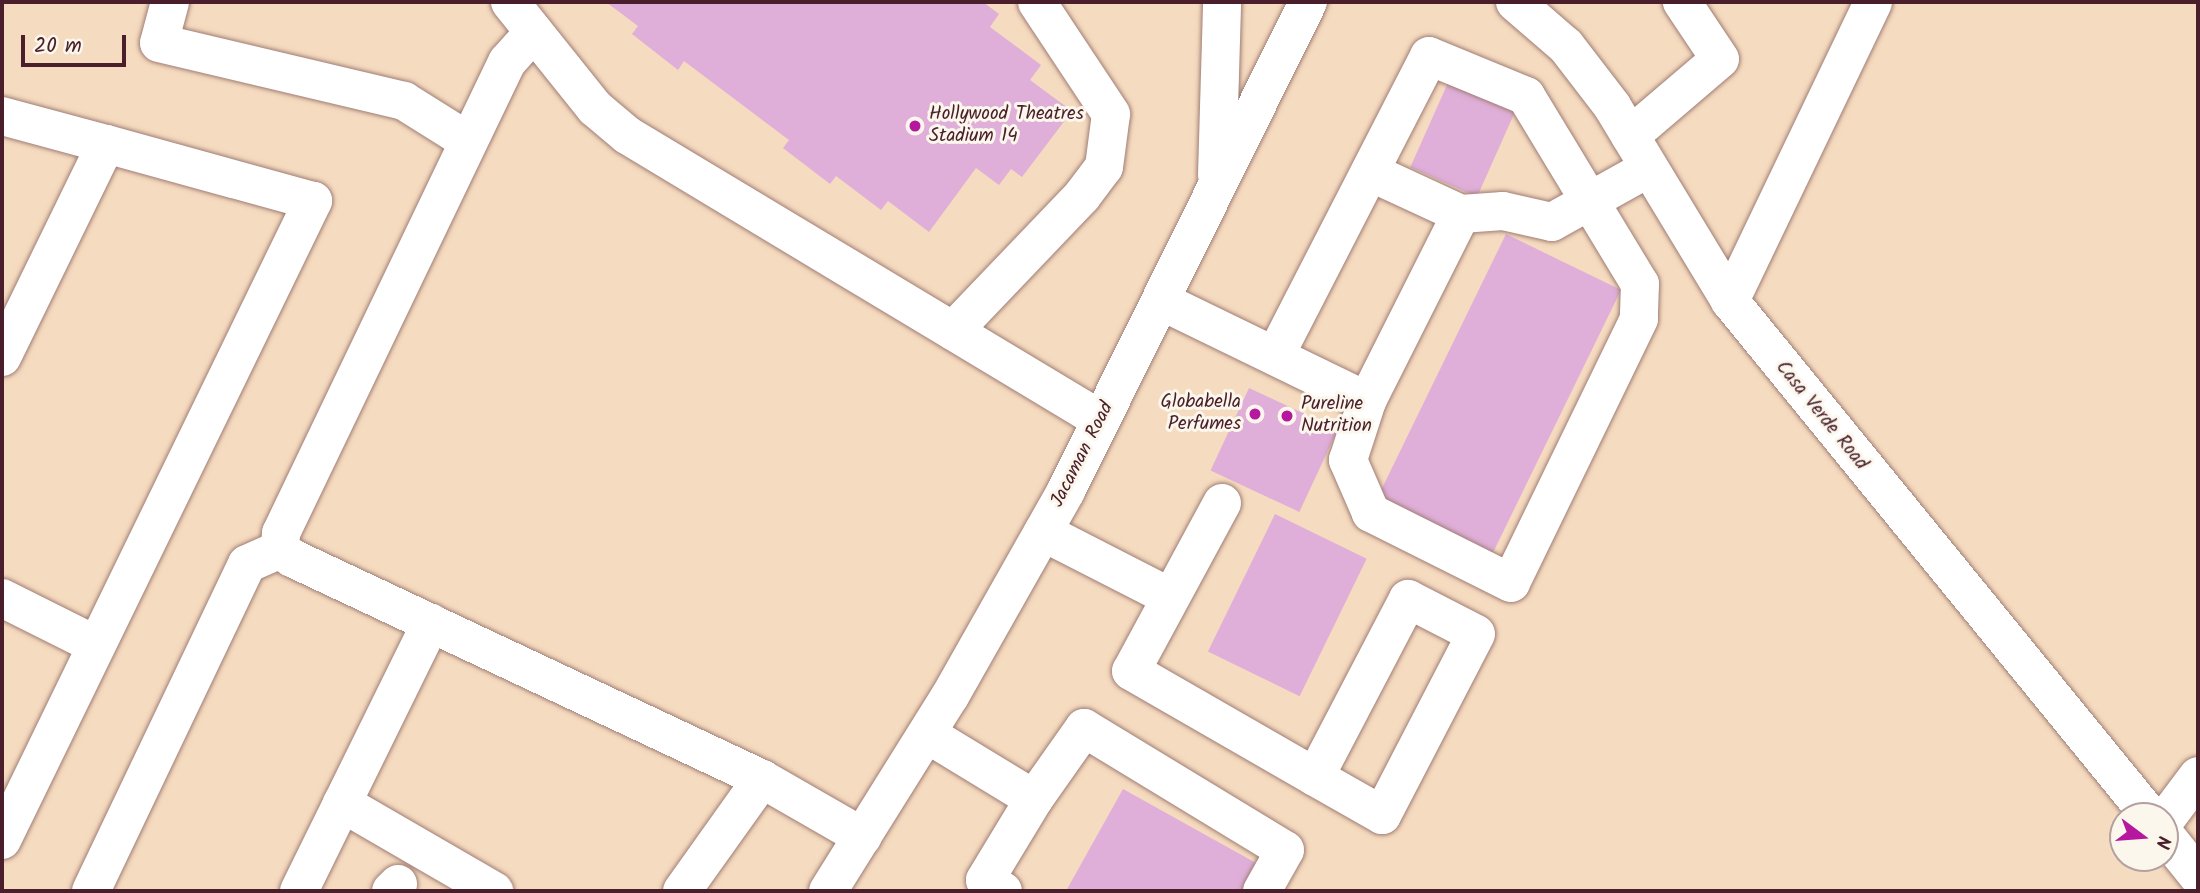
<!DOCTYPE html>
<style>
body{margin:0}
#map{position:relative;width:2200px;height:893px;overflow:hidden;background:#f5dbbf;font-family:Kalam,sans-serif}
div>[style]{position:absolute}
[style*='--x']{left:calc(var(--x)*1px);top:calc(var(--y)*1px);width:calc(var(--w)*1px);rotate:calc(var(--a)*1deg)}
.building>*{inset:0;background:#dfafd9;transform-origin:0 0}
.roads{filter:drop-shadow(0 0 2px #a07d75) drop-shadow(0 0 2px #a07d75)}
.minor>*{height:38px;margin:-19px;padding:0 19px;transform-origin:19px;border-radius:19px;background:#fff}
.major>*{height:38px;margin:-19px;padding:0 19px;transform-origin:19px;border-radius:19px;background:#fff}
.dots>*{width:19px;height:19px;translate:-50% -50%;box-sizing:border-box;border:4px solid #fbf7ec;border-radius:50%}
span{translate:-50% -50%;white-space:nowrap;text-align:center;line-height:1.15;-webkit-text-stroke:6px #fbf7ec;paint-order:stroke}
.poi-label{font-size:19px;color:#4a1f2b}
.left{translate:0 -50%;text-align:left}
.right{translate:-100% -50%;text-align:right}
.street-label{font-size:19px;color:#4a1f2b}
.frame{position:absolute;inset:0;border:4px solid #4a1f2b;pointer-events:none}
.north{position:absolute;left:2109px;top:802px;width:70px;height:70px;box-sizing:border-box;background:#fbf7ec;border:2px solid #b4a19f;border-radius:50%;rotate:106deg;font-size:19px;font-weight:700;line-height:28px;text-align:center;color:#4a1f2b}
.north::after{content:'';display:block;margin:auto;width:24px;height:32px;background:#b5179e;clip-path:polygon(50% 0,100% 100%,50% 72%,0 100%)}
.scale{position:absolute;left:21px;top:35px;width:105px;height:32px;box-sizing:border-box;border:4px solid #4a1f2b;border-top:0;padding-left:9px;font-size:21px;line-height:24px;white-space:nowrap;color:#4a1f2b;-webkit-text-stroke:5px #fbf7ec;paint-order:stroke}
</style>
<div id="map">
<div class="building">
<div style="clip-path:polygon(606px 2px,983px 2px,999px 14px,990px 27px,1041px 65px,1030px 80px,1072px 111px,1022px 177px,1011px 169px,999px 185px,976px 168px,929px 232px,888px 201px,881px 210px,836px 176px,830px 184px,783px 148px,789px 140px,684px 61px,678px 70px,632px 34px,638px 26px)"></div>
<div style="left:1451px;top:76px;width:73px;height:100px;rotate:24deg"></div>
<div style="left:1506px;top:234px;width:128px;height:297px;rotate:26deg"></div>
<div style="left:1249px;top:388px;width:98px;height:91px;rotate:25deg"></div>
<div style="left:1275px;top:514px;width:102px;height:153px;rotate:26deg"></div>
<div style="clip-path:polygon(1123px 789px,1265px 868px,1252px 891px,1066px 891px)"></div>
</div>
<div class="roads">
<div class="minor">
<div style="--x:170;--y:2;--w:42;--a:105"></div>
<div style="--x:159;--y:43;--w:252;--a:13.3"></div>
<div style="--x:404;--y:101;--w:75;--a:32"></div>
<div style="--x:510;--y:2;--w:136;--a:51.3"></div>
<div style="--x:595;--y:108;--w:42;--a:40.2"></div>
<div style="--x:627;--y:135;--w:553;--a:31.02"></div>
<div style="--x:1515;--y:2;--w:67;--a:40.8"></div>
<div style="--x:1566;--y:46;--w:76;--a:52.5"></div>
<div style="--x:1612;--y:106;--w:228;--a:58.8"></div>
<div style="--x:1730;--y:301;--w:665;--a:50.8"></div>
<div style="--x:534;--y:32;--w:40;--a:132"></div>
<div style="--x:507;--y:62;--w:522;--a:115.63"></div>
<div style="--x:281;--y:533;--w:16;--a:94"></div>
<div style="--x:280;--y:549;--w:15;--a:37"></div>
<div style="--x:292;--y:558;--w:519;--a:25.18"></div>
<div style="--x:762;--y:779;--w:116;--a:29.9"></div>
<div style="--x:2;--y:116;--w:108;--a:15.1"></div>
<div style="--x:106;--y:144;--w:237;--a:116"></div>
<div style="--x:1630;--y:136;--w:118;--a:-40.5"></div>
<div style="--x:1720;--y:59;--w:69;--a:-123.7"></div>
<div style="--x:1370;--y:172;--w:100;--a:24.8"></div>
<div style="--x:1161;--y:301;--w:229;--a:25.9"></div>
<div style="--x:1367;--y:401;--w:209;--a:-63.3"></div>
<div style="--x:1461;--y:214;--w:42;--a:-4.1"></div>
<div style="--x:1503;--y:211;--w:50;--a:12.7"></div>
<div style="--x:1552;--y:222;--w:111;--a:-29.1"></div>
<div style="--x:1730;--y:301;--w:331;--a:-64.4"></div>
<div style="--x:953;--y:331;--w:187;--a:-46.3"></div>
<div style="--x:1082;--y:196;--w:36;--a:-53"></div>
<div style="--x:1104;--y:167;--w:53;--a:-82.5"></div>
<div style="--x:1111;--y:114;--w:134;--a:-123.5"></div>
<div style="--x:1275;--y:356;--w:337;--a:-62.8"></div>
<div style="--x:1429;--y:56;--w:105;--a:22.4"></div>
<div style="--x:1526;--y:96;--w:220;--a:58.8"></div>
<div style="--x:1640;--y:284;--w:35;--a:92"></div>
<div style="--x:1639;--y:319;--w:293;--a:115.9"></div>
<div style="--x:1511;--y:583;--w:157;--a:-153.4"></div>
<div style="--x:1371;--y:513;--w:58;--a:-113.5"></div>
<div style="--x:1348;--y:460;--w:62;--a:-72.1"></div>
<div style="--x:1222;--y:503;--w:191;--a:118.4"></div>
<div style="--x:1131;--y:671;--w:212;--a:29.9"></div>
<div style="--x:1315;--y:777;--w:201;--a:-62.4"></div>
<div style="--x:1408;--y:599;--w:76;--a:27.2"></div>
<div style="--x:1476;--y:634;--w:204;--a:117.4"></div>
<div style="--x:1382;--y:815;--w:77;--a:-150.4"></div>
<div style="--x:1043;--y:532;--w:143;--a:27.1"></div>
<div style="--x:2;--y:598;--w:105;--a:26.6"></div>
<div style="--x:927;--y:734;--w:125;--a:31.3"></div>
<div style="--x:1034;--y:799;--w:87;--a:-54.8"></div>
<div style="--x:1084;--y:728;--w:235;--a:31.3"></div>
<div style="--x:1285;--y:850;--w:47;--a:119.3"></div>
<div style="--x:342;--y:803;--w:176;--a:30.1"></div>
<div style="--x:2165;--y:820;--w:55;--a:-53.1"></div>
<div style="--x:2165;--y:835;--w:53;--a:51.2"></div>
<div style="--x:2;--y:840;--w:711;--a:-64.05"></div>
<div style="--x:313;--y:201;--w:215;--a:-164.6"></div>
<div style="--x:91;--y:891;--w:362;--a:-64.5"></div>
<div style="--x:247;--y:564;--w:36;--a:-24"></div>
<div style="--x:299;--y:891;--w:299;--a:-63.8"></div>
<div style="--x:391;--y:891;--w:10;--a:-45"></div>
<div style="--x:682;--y:891;--w:138;--a:-54.5"></div>
<div style="--x:1003;--y:891;--w:21;--a:-149"></div>
<div style="--x:985;--y:880;--w:95;--a:-58.8"></div>
</div>
<div class="major">
<div style="--x:1217;--y:175;--w:173;--a:-88.3"></div>
<div style="--x:828;--y:891;--w:230;--a:-58"></div>
<div style="--x:950;--y:696;--w:236;--a:-60.5"></div>
<div style="--x:1066;--y:491;--w:546;--a:-63.67"></div>
</div>
</div>
<div class="dots">
<div style="left:915px;top:126px;background:#b5179e"></div>
<div style="left:1255px;top:414px;background:#b5179e"></div>
<div style="left:1287px;top:416px;background:#b5179e"></div>
</div>
<div class="poi-label">
<span class="left" style="left:929px;top:126px">Hollywood Theatres<br>Stadium 14</span>
<span class="right" style="left:1241px;top:414px">Globabella<br>Perfumes</span>
<span class="left" style="left:1301px;top:416px">Pureline<br>Nutrition</span>
</div>
<div class="street-label">
<span style="left:1821px;top:416px;rotate:51deg">Casa Verde Road</span>
<span style="left:1083px;top:455px;rotate:-63deg">Jacaman Road</span>
</div>
<div class="frame"></div>
<div class="north">N</div>
<div class="scale">20 m</div>
</div>
